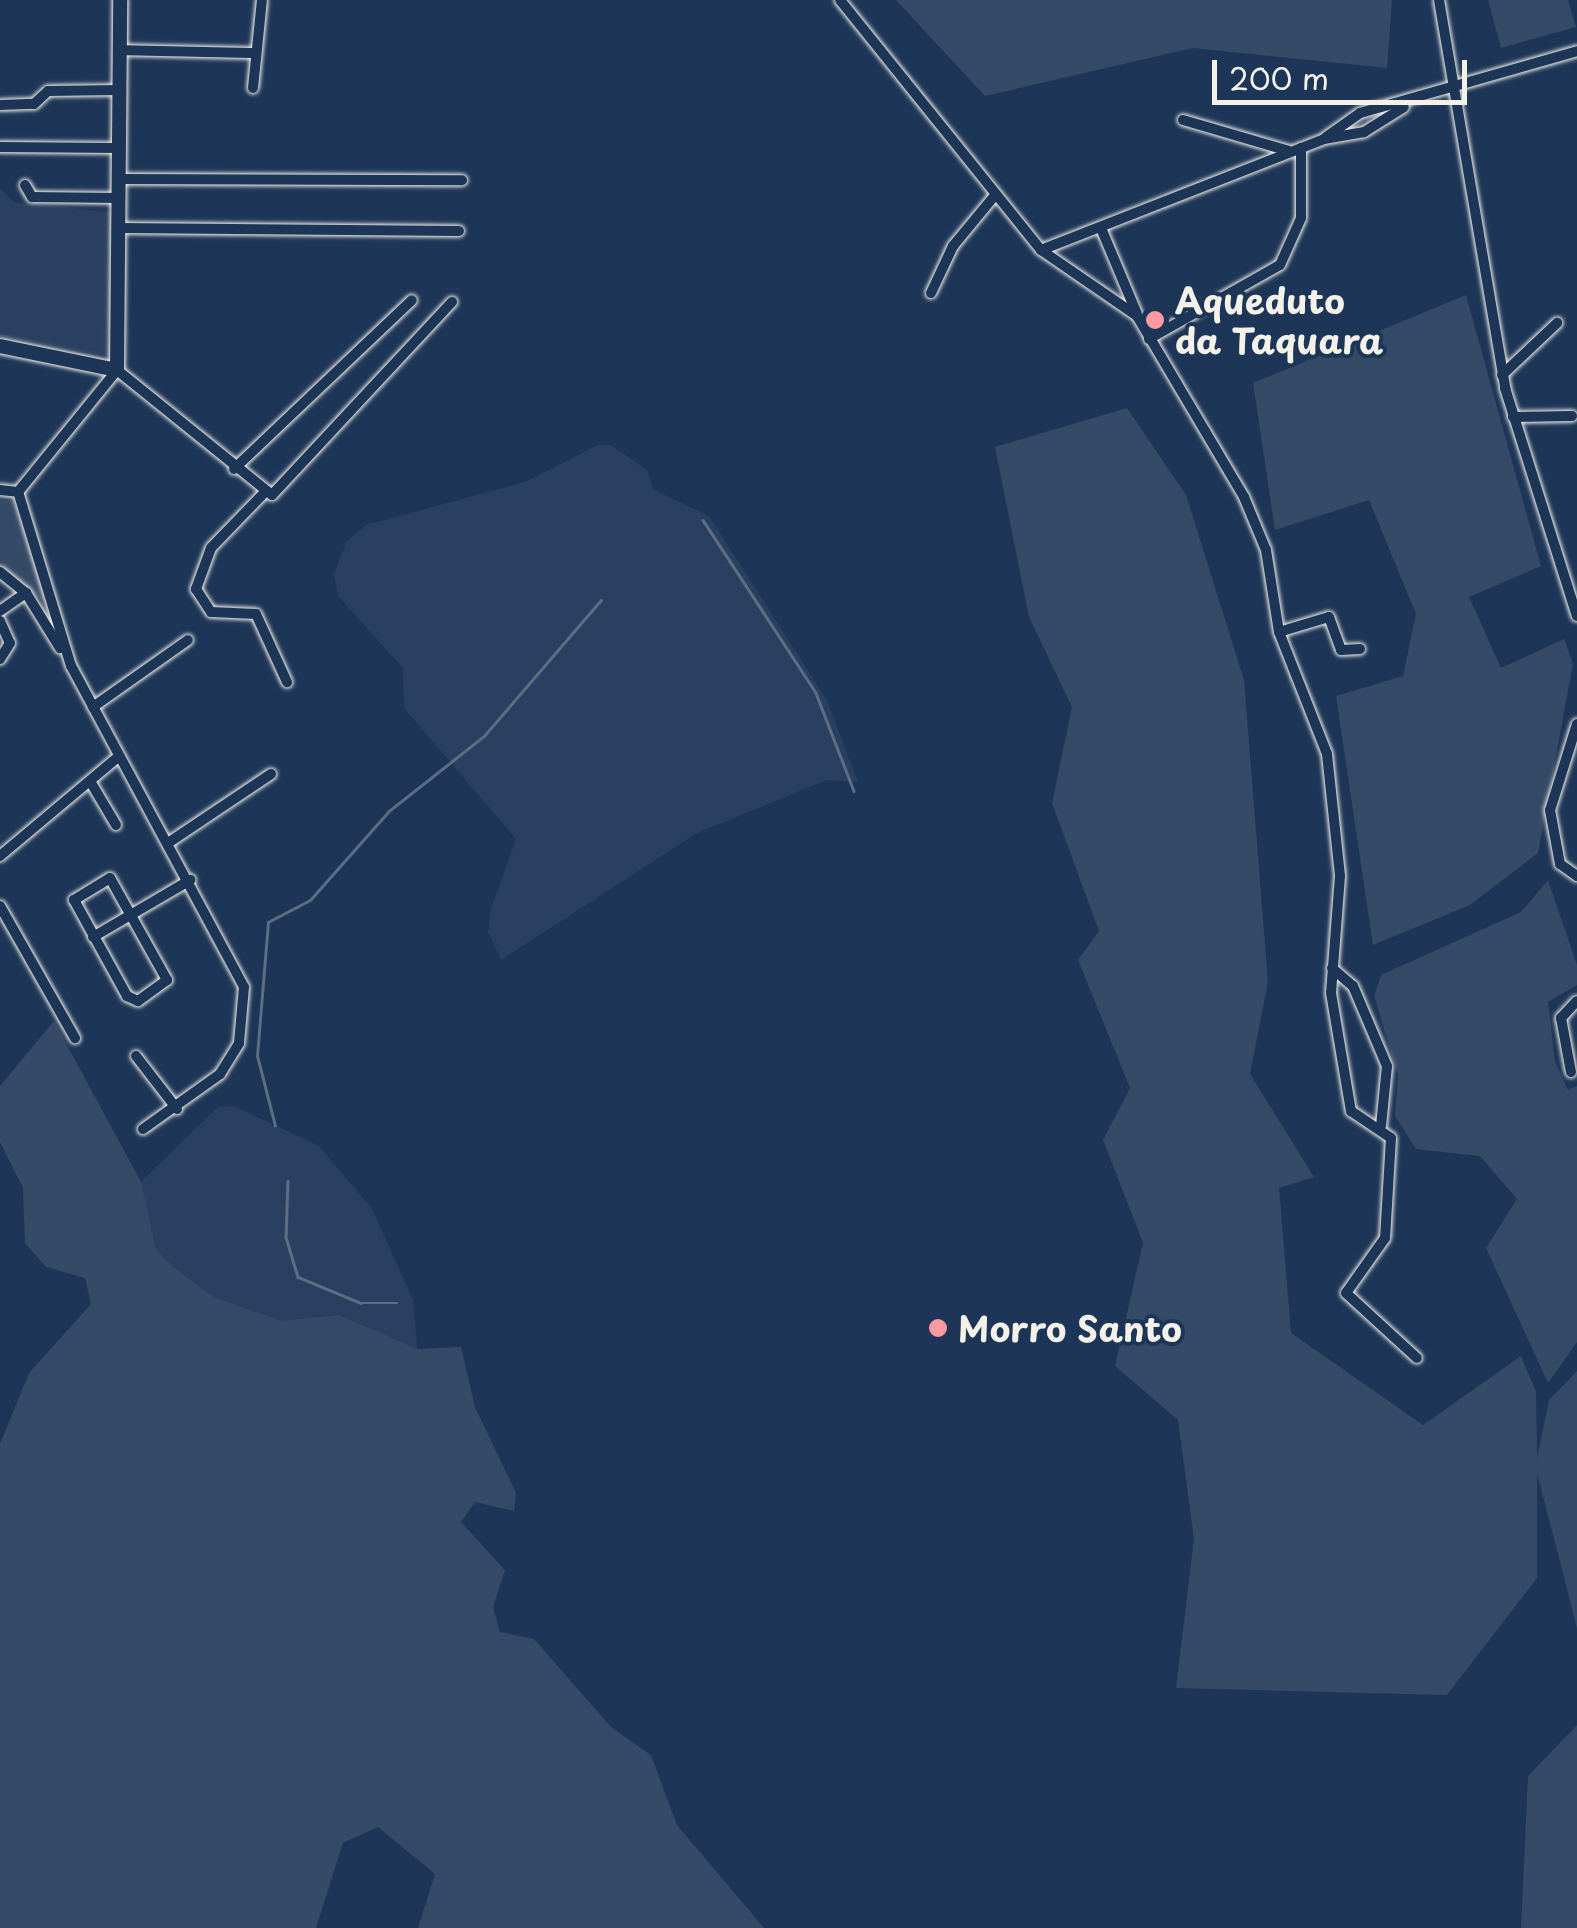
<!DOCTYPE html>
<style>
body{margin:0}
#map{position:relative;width:1577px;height:1928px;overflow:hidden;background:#1d3557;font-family:"Playpen Sans",sans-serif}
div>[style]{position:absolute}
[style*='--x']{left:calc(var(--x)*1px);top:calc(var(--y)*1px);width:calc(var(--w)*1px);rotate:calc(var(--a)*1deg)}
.built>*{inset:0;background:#2a4060}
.green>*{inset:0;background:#354a67}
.stream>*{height:2.5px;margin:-1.25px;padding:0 1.25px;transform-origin:1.25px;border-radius:1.25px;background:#5e6d82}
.roads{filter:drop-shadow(0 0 2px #f4f1e8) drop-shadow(0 0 2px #f4f1e8)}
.street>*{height:10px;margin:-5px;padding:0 5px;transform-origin:5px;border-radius:5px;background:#1d3557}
.secondary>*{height:14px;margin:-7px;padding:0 7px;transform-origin:7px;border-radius:7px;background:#1d3557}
.dots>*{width:28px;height:28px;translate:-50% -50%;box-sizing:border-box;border:5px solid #1d3557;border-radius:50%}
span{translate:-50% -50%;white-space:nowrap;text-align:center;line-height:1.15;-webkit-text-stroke:8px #1d3557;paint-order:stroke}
.poi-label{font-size:35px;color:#f4f1e8;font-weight:700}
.left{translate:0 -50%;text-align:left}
.scale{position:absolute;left:1212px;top:60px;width:255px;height:45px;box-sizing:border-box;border:5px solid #f4f1e8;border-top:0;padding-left:12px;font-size:30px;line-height:35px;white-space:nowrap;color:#f4f1e8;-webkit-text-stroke:8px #1d3557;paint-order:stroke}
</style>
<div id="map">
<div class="built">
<div style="clip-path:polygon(0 188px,14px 202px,111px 212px,110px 356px,0 336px)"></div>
<div style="clip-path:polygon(598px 445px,611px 445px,647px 470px,654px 490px,709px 516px,827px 700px,858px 782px,827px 780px,697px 833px,501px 960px,488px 932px,491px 909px,516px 839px,404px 708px,403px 668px,339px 597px,334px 575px,346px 542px,366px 525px,525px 482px)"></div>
<div style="clip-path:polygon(234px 1106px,319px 1146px,372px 1209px,413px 1300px,418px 1357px,360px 1406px,161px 1280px,122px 1200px,218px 1107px)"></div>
</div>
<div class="green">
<div style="clip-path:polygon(896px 0,1392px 0,1387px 68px,1193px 48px,985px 96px)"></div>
<div style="clip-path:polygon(1488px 0,1568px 0,1576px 27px,1501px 48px)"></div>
<div style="clip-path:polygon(1466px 295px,1541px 566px,1469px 597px,1501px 668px,1564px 639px,1573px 664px,1538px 853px,1470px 905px,1373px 945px,1336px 696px,1403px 676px,1416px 614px,1369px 500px,1275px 530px,1253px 383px)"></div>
<div style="clip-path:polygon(1127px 408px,1186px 495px,1244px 680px,1268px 982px,1250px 1074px,1314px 1177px,1279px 1188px,1291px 1333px,1423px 1425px,1521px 1356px,1536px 1392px,1537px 1459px,1549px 1400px,1577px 1371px,1577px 1628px,1537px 1473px,1537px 1578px,1447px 1695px,1176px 1688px,1194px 1539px,1178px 1420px,1115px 1366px,1143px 1243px,1103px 1140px,1130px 1088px,1078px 960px,1099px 931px,1052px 803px,1072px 707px,1029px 617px,995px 447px)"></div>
<div style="clip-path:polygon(0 500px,14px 501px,49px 605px,0 569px)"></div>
<div style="clip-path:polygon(1548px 880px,1577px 965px,1577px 985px,1548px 1002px,1555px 1062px,1568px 1090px,1577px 1086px,1577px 1342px,1548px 1383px,1486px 1248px,1517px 1199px,1480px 1156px,1416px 1149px,1395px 1116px,1398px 1075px,1374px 996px,1381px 975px,1521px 912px)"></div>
<div style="clip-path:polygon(54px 1021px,141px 1182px,156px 1250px,172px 1266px,213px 1297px,282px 1321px,339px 1315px,417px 1349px,461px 1347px,475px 1407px,516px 1493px,514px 1511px,475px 1502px,461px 1522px,505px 1570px,493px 1607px,500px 1632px,534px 1639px,611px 1727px,651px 1755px,677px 1825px,764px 1928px,418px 1928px,435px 1874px,378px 1827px,343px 1843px,316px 1928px,0 1928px,0 1444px,29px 1373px,91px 1304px,85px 1278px,46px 1267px,25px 1243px,23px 1188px,0 1142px,0 1086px)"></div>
<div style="clip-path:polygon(1577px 1725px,1577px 1928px,1521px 1928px,1528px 1776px)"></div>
</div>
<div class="stream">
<div style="--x:703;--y:520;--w:207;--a:56.8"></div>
<div style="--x:816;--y:693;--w:105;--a:68.8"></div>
<div style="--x:275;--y:1126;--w:72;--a:-104.4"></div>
<div style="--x:257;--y:1056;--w:134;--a:-85.3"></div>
<div style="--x:268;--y:922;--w:47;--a:-27.6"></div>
<div style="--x:310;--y:900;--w:119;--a:-48.4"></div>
<div style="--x:389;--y:811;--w:121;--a:-38.3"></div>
<div style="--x:484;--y:736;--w:179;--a:-49.3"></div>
<div style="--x:288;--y:1181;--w:56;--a:92"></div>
<div style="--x:286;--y:1237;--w:42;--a:73.3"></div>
<div style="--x:298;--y:1277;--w:68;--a:22.4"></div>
<div style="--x:361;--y:1303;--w:36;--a:0"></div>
</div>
<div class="roads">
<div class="street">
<div style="--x:840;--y:0;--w:321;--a:51.2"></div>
<div style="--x:1041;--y:250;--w:116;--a:34.5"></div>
<div style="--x:1137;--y:316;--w:210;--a:59.4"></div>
<div style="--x:1244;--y:497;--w:57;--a:67.5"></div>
<div style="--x:1266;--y:550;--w:83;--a:81"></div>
<div style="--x:1279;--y:632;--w:131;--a:68.5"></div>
<div style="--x:1327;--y:754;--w:123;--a:83.9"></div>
<div style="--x:1340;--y:876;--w:117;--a:94.4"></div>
<div style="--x:1331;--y:993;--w:120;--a:80.4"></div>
<div style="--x:1351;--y:1111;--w:48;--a:34"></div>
<div style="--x:1391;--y:1138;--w:100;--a:93.4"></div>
<div style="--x:1385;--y:1238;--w:67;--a:125.3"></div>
<div style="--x:1346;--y:1293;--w:96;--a:42.5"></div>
<div style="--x:1439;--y:0;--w:394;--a:80.3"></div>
<div style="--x:1505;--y:388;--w:239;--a:72.5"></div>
<div style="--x:120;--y:50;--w:136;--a:1.3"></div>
<div style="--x:253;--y:88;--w:88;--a:-84.2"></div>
<div style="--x:0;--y:105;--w:34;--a:-2"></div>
<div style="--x:34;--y:104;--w:19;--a:-43"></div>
<div style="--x:48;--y:91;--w:71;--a:-0.8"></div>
<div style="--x:1183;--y:120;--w:110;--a:16.3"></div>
<div style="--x:1326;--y:137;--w:42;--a:-35.2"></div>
<div style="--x:1360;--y:113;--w:226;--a:-15.9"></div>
<div style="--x:0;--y:147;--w:119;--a:0.5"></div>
<div style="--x:119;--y:179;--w:343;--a:0.2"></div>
<div style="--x:25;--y:185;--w:14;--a:60"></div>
<div style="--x:32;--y:197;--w:87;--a:0.7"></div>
<div style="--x:119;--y:228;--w:340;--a:0.5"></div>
<div style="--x:1101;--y:228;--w:93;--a:67.3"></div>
<div style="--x:1041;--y:250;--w:304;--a:-21.4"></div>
<div style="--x:1324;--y:139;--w:41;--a:-9.9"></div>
<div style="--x:1364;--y:132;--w:47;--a:-32"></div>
<div style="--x:931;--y:293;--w:52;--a:-64.9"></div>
<div style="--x:953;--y:246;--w:67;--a:-50.4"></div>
<div style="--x:1149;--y:339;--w:150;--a:-29.5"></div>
<div style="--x:1280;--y:265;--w:51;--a:-65.9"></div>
<div style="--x:1301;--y:218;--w:70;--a:-90"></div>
<div style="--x:1502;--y:375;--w:76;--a:-43.4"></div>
<div style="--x:1513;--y:417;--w:59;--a:-1"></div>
<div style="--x:234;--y:469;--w:245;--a:-43.5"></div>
<div style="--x:0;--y:490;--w:18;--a:6"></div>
<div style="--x:266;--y:491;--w:79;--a:134"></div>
<div style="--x:211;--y:548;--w:44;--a:110.1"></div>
<div style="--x:196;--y:589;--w:27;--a:57"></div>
<div style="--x:211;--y:612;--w:45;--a:2.5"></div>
<div style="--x:256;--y:614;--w:75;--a:65.5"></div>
<div style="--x:0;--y:572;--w:33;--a:39"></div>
<div style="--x:26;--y:593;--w:65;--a:58.3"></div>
<div style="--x:0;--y:611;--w:32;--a:-35"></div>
<div style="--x:0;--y:621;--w:24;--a:66"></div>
<div style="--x:10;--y:643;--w:19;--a:122"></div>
<div style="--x:1279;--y:632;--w:52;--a:-16.7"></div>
<div style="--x:1329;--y:617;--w:35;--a:70"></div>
<div style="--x:1341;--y:650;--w:19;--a:-3"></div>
<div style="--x:93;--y:707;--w:116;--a:-35.2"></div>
<div style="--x:1577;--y:724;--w:90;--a:107.4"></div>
<div style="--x:1550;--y:810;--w:55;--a:79.5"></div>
<div style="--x:1560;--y:864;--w:21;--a:35"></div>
<div style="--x:90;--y:781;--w:51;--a:59.4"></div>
<div style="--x:168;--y:843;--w:124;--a:-33.8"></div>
<div style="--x:0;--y:856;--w:155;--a:-40"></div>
<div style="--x:110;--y:878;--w:117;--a:60.8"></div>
<div style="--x:167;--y:980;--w:36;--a:144"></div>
<div style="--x:138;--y:1001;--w:12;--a:-156"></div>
<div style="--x:127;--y:996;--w:110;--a:-118.9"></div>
<div style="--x:74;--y:900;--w:42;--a:-31.4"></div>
<div style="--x:0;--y:906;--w:152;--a:60.4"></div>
<div style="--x:93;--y:937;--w:113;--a:-30.4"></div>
<div style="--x:1332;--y:968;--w:28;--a:41"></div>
<div style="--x:1353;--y:986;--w:87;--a:67"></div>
<div style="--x:1387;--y:1066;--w:60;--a:95.7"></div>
<div style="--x:136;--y:1056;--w:67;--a:52.3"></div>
<div style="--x:1571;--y:1072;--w:55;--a:-100.5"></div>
<div style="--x:1561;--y:1018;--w:23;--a:-47"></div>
<div style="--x:143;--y:1129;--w:95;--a:-35.5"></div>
<div style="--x:220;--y:1074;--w:36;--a:-58"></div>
<div style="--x:239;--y:1043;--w:56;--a:-84.9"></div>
<div style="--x:244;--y:987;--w:365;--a:-118.3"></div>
<div style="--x:71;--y:666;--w:182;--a:-106.9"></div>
<div style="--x:18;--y:492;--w:157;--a:-50.9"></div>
<div style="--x:117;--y:370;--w:199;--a:38.9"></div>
<div style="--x:272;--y:495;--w:264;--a:-47"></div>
</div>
<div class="secondary">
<div style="--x:0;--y:346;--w:119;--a:11.6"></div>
<div style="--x:117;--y:370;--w:370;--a:-89.5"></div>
</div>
</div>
<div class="dots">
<div style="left:1155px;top:320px;background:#ff9aa2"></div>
<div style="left:938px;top:1328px;background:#ff9aa2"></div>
</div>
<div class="poi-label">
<span class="left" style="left:1175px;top:320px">Aqueduto<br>da Taquara</span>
<span class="left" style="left:958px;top:1328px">Morro Santo</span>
</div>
<div class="scale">200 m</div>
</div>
